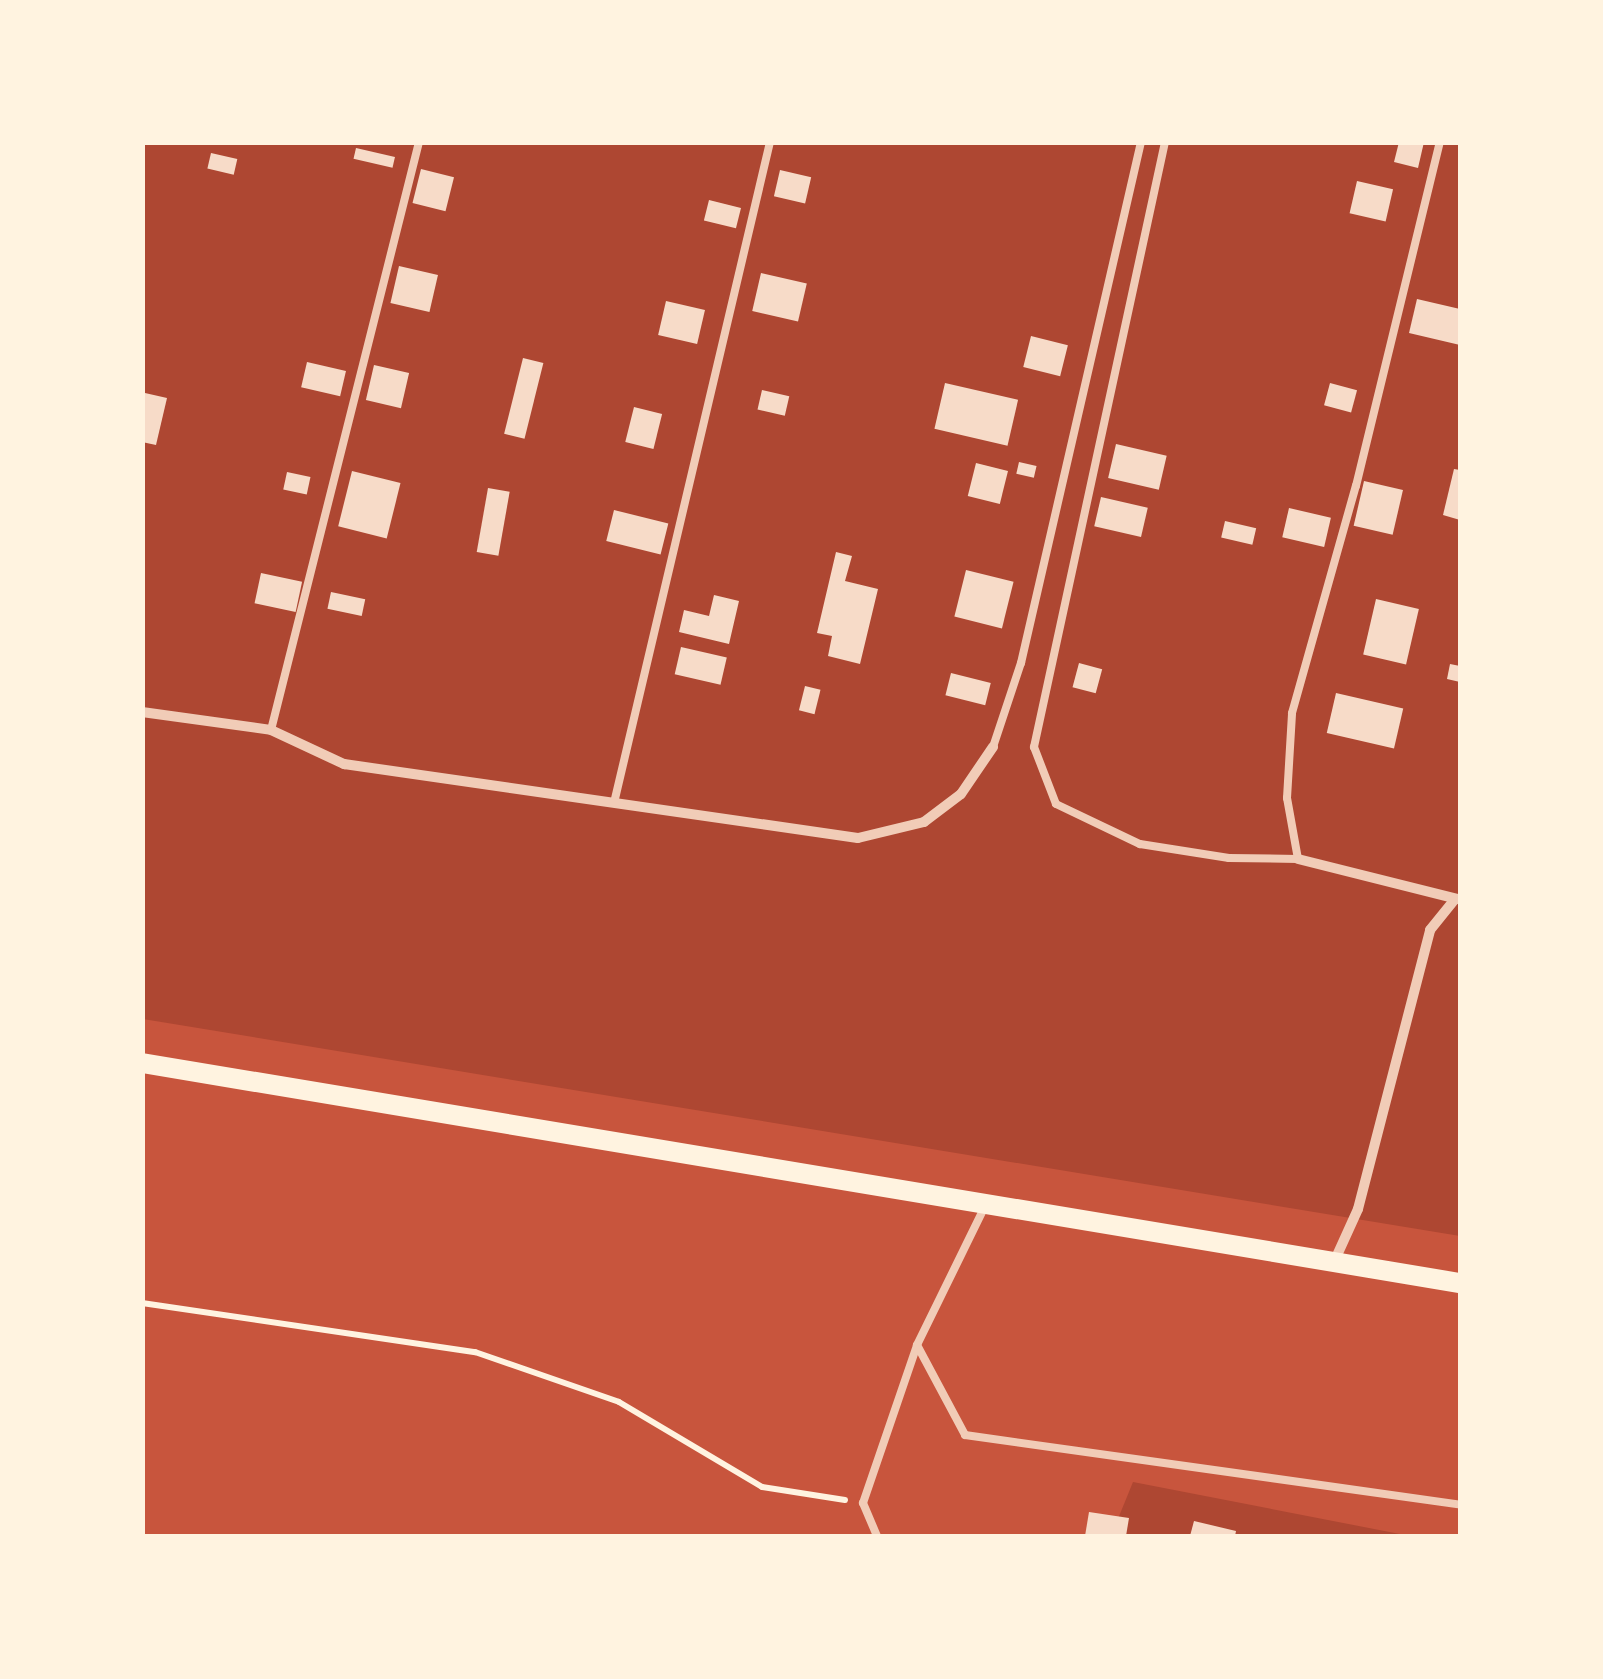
<!DOCTYPE html>
<style>
body{margin:0}
#map{position:relative;width:1603px;height:1679px;overflow:hidden;background:#c8553d;font-family:"Playfair Display",serif}
div>[style]{position:absolute}
[style*='--x']{left:calc(var(--x)*1px);top:calc(var(--y)*1px);width:calc(var(--w)*1px);rotate:calc(var(--a)*1deg)}
.green>*{inset:0;background:#ae4732}
.building>*{inset:0;background:#f7dbc8;transform-origin:0 0}
.path>*{height:6px;margin:-3px;padding:0 3px;transform-origin:3px;border-radius:3px;background:#fff3e0}
.service>*{height:8px;margin:-4px;padding:0 4px;transform-origin:4px;border-radius:4px;background:#f1ccb7}
.minor>*{height:10px;margin:-5px;padding:0 5px;transform-origin:5px;border-radius:5px;background:#f1ccb7}
.secondary>*{height:20px;margin:-10px;padding:0 10px;transform-origin:10px;border-radius:10px;background:#fff3e0}
span{translate:-50% -50%;white-space:nowrap;text-align:center;line-height:1.15;-webkit-text-stroke:10px #fff3e0;paint-order:stroke}
.frame{position:absolute;inset:0;border:145px solid #fff3e0;pointer-events:none}
</style>
<div id="map">
<div class="green">
<div style="clip-path:polygon(142px 143px,1460px 143px,1460px 1236px,143px 1019px)"></div>
<div style="clip-path:polygon(1133px 1482px,1410px 1536px,1111px 1536px)"></div>
</div>
<div class="building">
<div style="clip-path:polygon(1399px 142px,1424px 142px,1418px 168px,1394px 162px)"></div>
<div style="left:356px;top:148px;width:40px;height:11px;rotate:13deg"></div>
<div style="left:211px;top:153px;width:27px;height:16px;rotate:13deg"></div>
<div style="left:421px;top:169px;width:34px;height:35px;rotate:14deg"></div>
<div style="left:780px;top:170px;width:32px;height:27px;rotate:13deg"></div>
<div style="left:1357px;top:181px;width:37px;height:33px;rotate:13deg"></div>
<div style="left:709px;top:200px;width:33px;height:21px;rotate:14deg"></div>
<div style="left:399px;top:266px;width:40px;height:38px;rotate:13deg"></div>
<div style="left:761px;top:273px;width:47px;height:39px;rotate:13deg"></div>
<div style="clip-path:polygon(1417px 299px,1460px 309px,1460px 345px,1409px 333px)"></div>
<div style="left:666px;top:301px;width:40px;height:35px;rotate:13deg"></div>
<div style="left:1031px;top:336px;width:38px;height:32px;rotate:14deg"></div>
<div style="left:523px;top:358px;width:21px;height:78px;rotate:14deg"></div>
<div style="left:307px;top:362px;width:40px;height:26px;rotate:13deg"></div>
<div style="left:374px;top:365px;width:36px;height:36px;rotate:13deg"></div>
<div style="left:945px;top:383px;width:75px;height:47px;rotate:13deg"></div>
<div style="left:1330px;top:383px;width:28px;height:23px;rotate:15deg"></div>
<div style="left:762px;top:390px;width:28px;height:20px;rotate:13deg"></div>
<div style="clip-path:polygon(145px 393px,167px 398px,156px 445px,142px 442px)"></div>
<div style="left:634px;top:407px;width:29px;height:36px;rotate:14deg"></div>
<div style="left:1116px;top:444px;width:52px;height:35px;rotate:13deg"></div>
<div style="left:1019px;top:462px;width:18px;height:12px;rotate:13deg"></div>
<div style="left:976px;top:463px;width:33px;height:34px;rotate:14deg"></div>
<div style="clip-path:polygon(1454px 469px,1460px 470px,1460px 520px,1443px 515px)"></div>
<div style="left:352px;top:471px;width:50px;height:57px;rotate:14deg"></div>
<div style="left:287px;top:472px;width:24px;height:18px;rotate:12deg"></div>
<div style="left:1364px;top:481px;width:40px;height:46px;rotate:13deg"></div>
<div style="left:488px;top:488px;width:22px;height:65px;rotate:10deg"></div>
<div style="left:1101px;top:497px;width:48px;height:30px;rotate:13deg"></div>
<div style="left:1289px;top:508px;width:43px;height:30px;rotate:13deg"></div>
<div style="left:614px;top:510px;width:56px;height:32px;rotate:14deg"></div>
<div style="left:1225px;top:521px;width:32px;height:17px;rotate:13deg"></div>
<div style="clip-path:polygon(836px 552px,852px 556px,845px 581px,878px 589px,860px 664px,828px 656px,832px 636px,817px 633px)"></div>
<div style="left:966px;top:570px;width:49px;height:48px;rotate:14deg"></div>
<div style="left:261px;top:573px;width:42px;height:31px;rotate:12deg"></div>
<div style="left:331px;top:592px;width:35px;height:17px;rotate:12deg"></div>
<div style="clip-path:polygon(714px 595px,739px 601px,729px 644px,679px 632px,684px 610px,709px 616px)"></div>
<div style="left:1376px;top:599px;width:44px;height:57px;rotate:13deg"></div>
<div style="left:681px;top:647px;width:47px;height:28px;rotate:13deg"></div>
<div style="left:1079px;top:663px;width:24px;height:25px;rotate:15deg"></div>
<div style="clip-path:polygon(1450px 664px,1460px 666px,1460px 682px,1447px 679px)"></div>
<div style="left:951px;top:673px;width:41px;height:23px;rotate:14deg"></div>
<div style="left:805px;top:686px;width:16px;height:25px;rotate:14deg"></div>
<div style="left:1336px;top:693px;width:69px;height:41px;rotate:13deg"></div>
<div style="clip-path:polygon(1089px 1512px,1129px 1518px,1126px 1536px,1085px 1536px)"></div>
<div style="clip-path:polygon(1194px 1521px,1236px 1531px,1235px 1536px,1190px 1536px)"></div>
</div>
<div class="path">
<div style="--x:142;--y:1303;--w:337;--a:8.4"></div>
<div style="--x:475;--y:1352;--w:152;--a:19.1"></div>
<div style="--x:619;--y:1402;--w:166;--a:30.7"></div>
<div style="--x:762;--y:1487;--w:84;--a:8.9"></div>
</div>
<div class="service">
<div style="--x:1165;--y:142;--w:619;--a:102.22"></div>
<div style="--x:1034;--y:747;--w:61;--a:68.9"></div>
<div style="--x:1056;--y:804;--w:93;--a:25.5"></div>
<div style="--x:1140;--y:844;--w:90;--a:8.9"></div>
<div style="--x:1229;--y:858;--w:69;--a:0.8"></div>
<div style="--x:1298;--y:859;--w:62;--a:-100.2"></div>
<div style="--x:1287;--y:798;--w:85;--a:-86.6"></div>
<div style="--x:1292;--y:713;--w:236;--a:-74.3"></div>
<div style="--x:1356;--y:486;--w:354;--a:-76.3"></div>
<div style="--x:271;--y:730;--w:606;--a:-75.87"></div>
<div style="--x:993;--y:747;--w:89;--a:-71.6"></div>
<div style="--x:1021;--y:663;--w:535;--a:-77.03"></div>
<div style="--x:614;--y:803;--w:679;--a:-76.72"></div>
<div style="--x:917;--y:1345;--w:102;--a:61.9"></div>
<div style="--x:965;--y:1435;--w:500;--a:8"></div>
<div style="--x:877;--y:1536;--w:36;--a:-113"></div>
<div style="--x:863;--y:1503;--w:167;--a:-71.1"></div>
<div style="--x:917;--y:1345;--w:153;--a:-63.9"></div>
</div>
<div class="minor">
<div style="--x:142;--y:712;--w:130;--a:7.9"></div>
<div style="--x:271;--y:730;--w:81;--a:25"></div>
<div style="--x:344;--y:764;--w:519;--a:8.19"></div>
<div style="--x:858;--y:838;--w:68;--a:-13.6"></div>
<div style="--x:924;--y:822;--w:46;--a:-37.1"></div>
<div style="--x:961;--y:794;--w:57;--a:-55.8"></div>
<div style="--x:1298;--y:859;--w:164;--a:14.1"></div>
<div style="--x:1334;--y:1262;--w:58;--a:-65.6"></div>
<div style="--x:1358;--y:1209;--w:288;--a:-75.5"></div>
<div style="--x:1430;--y:930;--w:40;--a:-51"></div>
</div>
<div class="secondary">
<div style="--x:142;--y:1063;--w:1336;--a:9.48"></div>
</div>
<div class="frame"></div>
</div>
